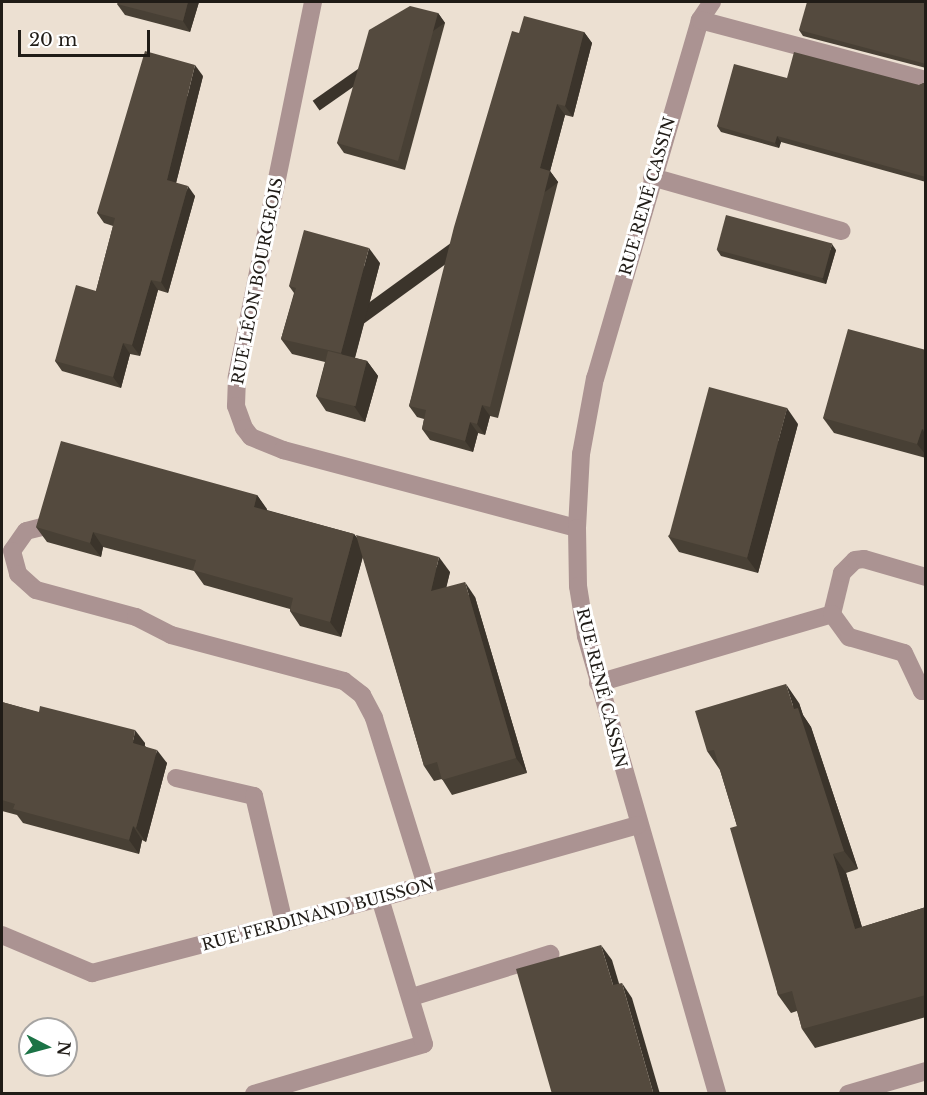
<!DOCTYPE html>
<meta charset="utf-8">
<style>
body{margin:0}
#map{position:relative;width:927px;height:1095px;overflow:hidden;background:#ece0d2;font-family:"Libre Baskerville",serif}
div>[style]{position:absolute}
[style*='--x']{left:calc(var(--x)*1px);top:calc(var(--y)*1px);width:calc(var(--w)*1px);rotate:calc(var(--a)*1deg)}
.minor>*{height:18px;margin:-9px;padding:0 9px;transform-origin:9px;border-radius:9px;background:#ab9392}
.wall>*{inset:0;background:#484035}
.shaded-wall>*{inset:0;background:#3b342b;transform-origin:0 0}
.building>*{inset:0;background:#544a3e;transform-origin:0 0}
span{translate:-50% -50%;white-space:nowrap;text-align:center;line-height:1.15;-webkit-text-stroke:6px #fff;paint-order:stroke}
.street-label{font-size:16px;color:#201c17}
.frame{position:absolute;inset:0;border:3px solid #201c17;pointer-events:none}
.north{position:absolute;left:18px;top:1017px;width:60px;height:60px;box-sizing:border-box;background:#fff;border:2px solid #a6a4a2;border-radius:50%;rotate:96deg;font-size:16px;font-weight:700;line-height:24px;text-align:center;color:#201c17}
.north::after{content:'';display:block;margin:auto;width:21px;height:27px;background:#1b7346;clip-path:polygon(50% 0,100% 100%,50% 72%,0 100%)}
.scale{position:absolute;left:18px;top:30px;width:132px;height:27px;box-sizing:border-box;border:3px solid #201c17;border-top:0;padding-left:8px;font-size:18px;line-height:21px;white-space:nowrap;color:#201c17;-webkit-text-stroke:4px #fff;paint-order:stroke}
</style>
<div id="map">
<div class="minor">
<div style="--x:313;--y:2;--w:383;--a:101.5"></div>
<div style="--x:237;--y:377;--w:29;--a:92"></div>
<div style="--x:236;--y:406;--w:23;--a:70"></div>
<div style="--x:244;--y:428;--w:11;--a:52"></div>
<div style="--x:251;--y:437;--w:35;--a:22"></div>
<div style="--x:283;--y:450;--w:304;--a:14.9"></div>
<div style="--x:712;--y:2;--w:22;--a:124"></div>
<div style="--x:700;--y:20;--w:373;--a:106.3"></div>
<div style="--x:595;--y:378;--w:77;--a:100.4"></div>
<div style="--x:581;--y:454;--w:74;--a:93.1"></div>
<div style="--x:577;--y:528;--w:58;--a:89"></div>
<div style="--x:578;--y:586;--w:51;--a:80.9"></div>
<div style="--x:586;--y:636;--w:476;--a:74"></div>
<div style="--x:700;--y:20;--w:234;--a:14.9"></div>
<div style="--x:652;--y:177;--w:197;--a:15.9"></div>
<div style="--x:42;--y:527;--w:16;--a:166"></div>
<div style="--x:26;--y:531;--w:24;--a:125"></div>
<div style="--x:12;--y:551;--w:24;--a:75"></div>
<div style="--x:18;--y:574;--w:24;--a:42"></div>
<div style="--x:36;--y:590;--w:104;--a:15.1"></div>
<div style="--x:136;--y:617;--w:39;--a:27"></div>
<div style="--x:171;--y:635;--w:179;--a:14.9"></div>
<div style="--x:344;--y:681;--w:23;--a:38"></div>
<div style="--x:362;--y:695;--w:26;--a:62"></div>
<div style="--x:374;--y:718;--w:175;--a:72.7"></div>
<div style="--x:832;--y:614;--w:42;--a:-76.3"></div>
<div style="--x:842;--y:573;--w:18;--a:-45"></div>
<div style="--x:855;--y:560;--w:9;--a:-6"></div>
<div style="--x:864;--y:559;--w:65;--a:16.2"></div>
<div style="--x:598;--y:683;--w:244;--a:-16.4"></div>
<div style="--x:832;--y:614;--w:29;--a:54"></div>
<div style="--x:849;--y:637;--w:57;--a:16.2"></div>
<div style="--x:904;--y:653;--w:42;--a:64.7"></div>
<div style="--x:922;--y:691;--w:4;--a:-14"></div>
<div style="--x:176;--y:778;--w:80;--a:13"></div>
<div style="--x:254;--y:796;--w:130;--a:76.7"></div>
<div style="--x:2;--y:935;--w:98;--a:22.9"></div>
<div style="--x:92;--y:973;--w:298;--a:-14.6"></div>
<div style="--x:380;--y:898;--w:268;--a:-15.8"></div>
<div style="--x:412;--y:997;--w:145;--a:-17.3"></div>
<div style="--x:254;--y:1094;--w:177;--a:-16.4"></div>
<div style="--x:424;--y:1044;--w:152;--a:-106.8"></div>
<div style="--x:848;--y:1094;--w:81;--a:-16.4"></div>
</div>
<div class="wall">
<div style="clip-path:polygon(199px 2px,190px 32px,125px 15px,117px 4px)"></div>
<div style="clip-path:polygon(926px 2px,926px 68px,803px 36px,799px 30px)"></div>
<div style="clip-path:polygon(438px 13px,445px 23px,405px 170px,344px 153px,337px 143px)"></div>
<div style="clip-path:polygon(584px 32px,592px 43px,573px 117px,565px 115px,550px 171px,558px 182px,498px 418px,490px 416px,485px 435px,478px 433px,473px 452px,430px 440px,422px 429px,424px 419px,417px 417px,409px 406px,519px 33px)"></div>
<div style="clip-path:polygon(203px 76px,176px 183px,195px 196px,168px 293px,158px 290px,140px 356px,130px 354px,121px 388px,62px 371px,55px 361px,96px 291px,113px 226px,104px 223px,97px 213px)"></div>
<div style="clip-path:polygon(787px 78px,919px 85px,926px 82px,926px 182px,781px 142px,779px 148px,721px 132px,717px 126px)"></div>
<div style="clip-path:polygon(717px 250px,836px 250px,826px 284px,721px 256px)"></div>
<div style="clip-path:polygon(380px 263px,355px 358px,367px 361px,378px 376px,365px 422px,326px 411px,316px 396px,325px 362px,292px 354px,281px 339px,294px 293px,289px 286px)"></div>
<div style="clip-path:polygon(926px 350px,926px 458px,834px 433px,823px 418px)"></div>
<div style="clip-path:polygon(798px 424px,758px 573px,679px 552px,668px 536px)"></div>
<div style="clip-path:polygon(257px 495px,267px 510px,354px 534px,358px 539px,450px 572px,446px 587px,475px 597px,527px 773px,452px 795px,442px 779px,434px 781px,424px 766px,363px 556px,341px 637px,300px 626px,290px 611px,290px 609px,204px 585px,194px 571px,103px 547px,101px 557px,47px 542px,36px 527px)"></div>
<div style="clip-path:polygon(2px 702px,145px 743px,145px 746px,167px 763px,146px 842px,142px 840px,139px 854px,23px 823px,17px 815px,2px 811px)"></div>
<div style="clip-path:polygon(799px 703px,803px 715px,811px 727px,858px 869px,846px 873px,862px 927px,926px 907px,926px 1017px,815px 1048px,802px 1029px,797px 1011px,791px 1013px,778px 995px,737px 826px,720px 770px,707px 751px)"></div>
</div>
<div class="shaded-wall">
<div style="clip-path:polygon(188px 2px,199px 2px,190px 32px,183px 21px)"></div>
<div style="left:438px;top:13px;width:12px;height:153px;rotate:55deg"></div>
<div style="clip-path:polygon(584px 32px,592px 43px,573px 117px,565px 106px)"></div>
<div style="clip-path:polygon(195px 65px,203px 76px,174px 191px,167px 180px)"></div>
<div style="clip-path:polygon(557px 104px,565px 115px,548px 179px,540px 168px)"></div>
<div style="clip-path:polygon(777px 136px,781px 142px,779px 148px,775px 143px)"></div>
<div style="left:550px;top:171px;width:14px;height:244px;rotate:54deg"></div>
<div style="clip-path:polygon(188px 186px,195px 196px,168px 293px,161px 282px)"></div>
<div style="clip-path:polygon(832px 244px,836px 250px,826px 284px,822px 278px)"></div>
<div style="clip-path:polygon(369px 248px,380px 263px,352px 368px,341px 353px)"></div>
<div style="clip-path:polygon(151px 280px,158px 290px,140px 356px,132px 345px)"></div>
<div style="clip-path:polygon(123px 343px,130px 354px,121px 388px,113px 377px)"></div>
<div style="clip-path:polygon(367px 361px,378px 376px,365px 422px,354px 406px)"></div>
<div style="clip-path:polygon(482px 405px,490px 416px,485px 435px,477px 424px)"></div>
<div style="clip-path:polygon(787px 408px,798px 424px,758px 573px,747px 558px)"></div>
<div style="clip-path:polygon(470px 422px,478px 433px,473px 452px,465px 441px)"></div>
<div style="clip-path:polygon(922px 429px,926px 435px,926px 455px,917px 444px)"></div>
<div style="clip-path:polygon(257px 495px,267px 509px,264px 522px,254px 507px)"></div>
<div style="clip-path:polygon(93px 532px,103px 547px,101px 557px,90px 543px)"></div>
<div style="clip-path:polygon(354px 534px,365px 549px,341px 637px,330px 622px)"></div>
<div style="clip-path:polygon(439px 557px,450px 572px,442px 606px,431px 591px)"></div>
<div style="clip-path:polygon(465px 582px,475px 597px,527px 773px,516px 758px)"></div>
<div style="clip-path:polygon(786px 684px,799px 703px,803px 715px,811px 727px,858px 869px,844px 851px,794px 709px)"></div>
<div style="clip-path:polygon(135px 730px,145px 743px,142px 757px,133px 743px)"></div>
<div style="clip-path:polygon(157px 750px,167px 763px,146px 842px,136px 828px)"></div>
<div style="clip-path:polygon(133px 826px,142px 840px,139px 854px,129px 840px)"></div>
<div style="clip-path:polygon(833px 854px,846px 873px,868px 948px,855px 929px)"></div>
<div style="clip-path:polygon(601px 945px,612px 960px,624px 1000px,613px 985px)"></div>
<div style="clip-path:polygon(622px 983px,632px 998px,660px 1094px,654px 1094px,653px 1092px)"></div>
</div>
<div class="building">
<div style="clip-path:polygon(118px 2px,188px 2px,183px 21px,117px 4px)"></div>
<div style="clip-path:polygon(807px 2px,926px 2px,926px 64px,799px 30px)"></div>
<div style="clip-path:polygon(410px 6px,438px 13px,398px 161px,337px 143px,369px 30px)"></div>
<div style="clip-path:polygon(524px 16px,584px 32px,565px 106px,557px 104px,540px 168px,550px 171px,490px 407px,482px 405px,477px 424px,470px 422px,465px 441px,422px 429px,426px 410px,409px 406px,454px 227px,512px 31px,519px 33px)"></div>
<div style="clip-path:polygon(145px 51px,195px 65px,167px 180px,188px 186px,161px 282px,151px 280px,132px 345px,123px 343px,113px 377px,55px 361px,76px 285px,96px 291px,115px 218px,97px 213px)"></div>
<div style="clip-path:polygon(794px 52px,919px 85px,926px 82px,926px 177px,777px 136px,775px 143px,717px 126px,734px 64px,787px 78px)"></div>
<div style="left:726px;top:215px;width:110px;height:36px;rotate:15deg"></div>
<div style="clip-path:polygon(304px 230px,369px 248px,341px 353px,281px 339px,296px 288px,289px 286px)"></div>
<div style="clip-path:polygon(848px 329px,926px 350px,926px 430px,922px 429px,917px 444px,823px 418px)"></div>
<div style="left:328px;top:351px;width:40px;height:47px;rotate:14deg"></div>
<div style="left:709px;top:387px;width:81px;height:155px;rotate:15deg"></div>
<div style="clip-path:polygon(61px 441px,257px 495px,254px 507px,354px 534px,330px 622px,290px 611px,293px 598px,193px 570px,196px 560px,93px 532px,90px 543px,36px 527px)"></div>
<div style="clip-path:polygon(356px 535px,439px 557px,431px 591px,465px 582px,516px 758px,442px 780px,437px 762px,424px 766px)"></div>
<div style="clip-path:polygon(786px 684px,794px 709px,798px 708px,844px 851px,833px 854px,855px 929px,926px 907px,926px 995px,802px 1029px,792px 991px,778px 995px,730px 828px,737px 826px,714px 750px,707px 751px,695px 711px)"></div>
<div style="clip-path:polygon(2px 702px,39px 712px,40px 706px,135px 730px,133px 743px,157px 750px,136px 828px,133px 826px,129px 840px,13px 809px,15px 804px,2px 800px)"></div>
<div style="clip-path:polygon(601px 945px,613px 985px,622px 983px,653px 1092px,649px 1094px,552px 1094px,516px 969px)"></div>
</div>
<div class="street-label">
<span style="left:647px;top:196px;rotate:-74deg">RUE RENÉ CASSIN</span>
<span style="left:257px;top:281px;rotate:-79deg">RUE LÉON BOURGEOIS</span>
<span style="left:602px;top:688px;rotate:76deg">RUE RENÉ CASSIN</span>
<span style="left:318px;top:914px;rotate:-15deg">RUE FERDINAND BUISSON</span>
</div>
<div class="frame"></div>
<div class="north">N</div>
<div class="scale">20 m</div>
</div>
